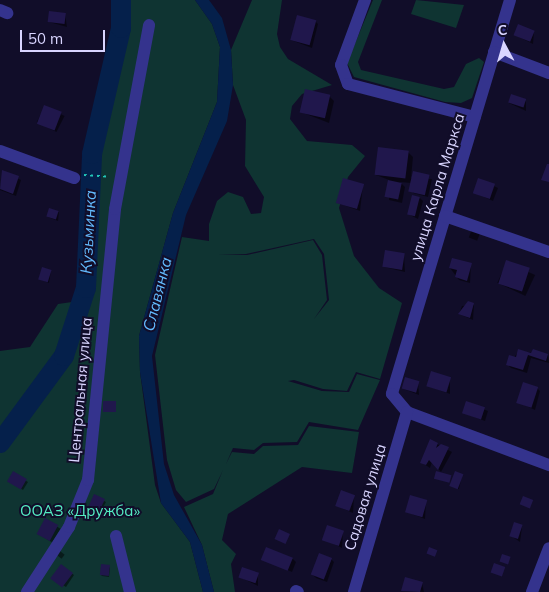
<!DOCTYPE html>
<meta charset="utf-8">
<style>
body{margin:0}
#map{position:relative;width:549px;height:592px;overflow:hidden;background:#110d29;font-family:Mulish,sans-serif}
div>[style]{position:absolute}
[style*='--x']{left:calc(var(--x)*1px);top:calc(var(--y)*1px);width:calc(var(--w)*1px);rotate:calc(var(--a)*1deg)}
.green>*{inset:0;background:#0f3432}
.water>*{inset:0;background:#05204b}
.shadow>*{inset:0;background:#0007;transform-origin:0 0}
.river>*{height:20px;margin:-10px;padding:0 10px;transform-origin:10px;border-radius:10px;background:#05204b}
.building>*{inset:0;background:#20174c;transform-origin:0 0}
.path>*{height:2px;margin-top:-1px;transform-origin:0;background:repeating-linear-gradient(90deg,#22c6b8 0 2.5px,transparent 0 6.5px)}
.minor>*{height:12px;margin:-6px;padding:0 6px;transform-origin:6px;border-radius:6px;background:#34338d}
span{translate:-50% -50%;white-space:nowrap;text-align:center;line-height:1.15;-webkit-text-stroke:4px #110d29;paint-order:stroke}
.street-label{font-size:15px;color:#d9d5ff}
.park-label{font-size:15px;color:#54ecc2}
.water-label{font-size:16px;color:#63bbff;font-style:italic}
.north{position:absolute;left:479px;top:20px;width:50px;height:50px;-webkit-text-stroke:4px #110d29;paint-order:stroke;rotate:354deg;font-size:14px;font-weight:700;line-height:20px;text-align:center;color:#d9d5ff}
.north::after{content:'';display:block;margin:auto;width:18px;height:22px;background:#d9d5ff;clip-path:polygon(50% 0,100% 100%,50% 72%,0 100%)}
.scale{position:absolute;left:20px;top:30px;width:85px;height:22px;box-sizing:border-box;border:2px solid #d9d5ff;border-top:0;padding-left:6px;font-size:15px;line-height:18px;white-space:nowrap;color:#d9d5ff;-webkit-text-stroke:4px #110d29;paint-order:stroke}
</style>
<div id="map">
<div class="green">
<div style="clip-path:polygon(121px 0,195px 0,212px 24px,220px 47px,217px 102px,173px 213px,139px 336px,140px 372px,155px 485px,161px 503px,190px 542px,203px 592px,0 592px,0 351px,30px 347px,58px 304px,72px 302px,79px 310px,86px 288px,92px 154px,121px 28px)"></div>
<div style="clip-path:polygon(evenodd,252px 0,282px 0,277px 34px,280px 47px,288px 59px,332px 85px,302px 94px,292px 106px,290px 119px,307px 141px,352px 145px,365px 156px,348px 177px,339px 208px,354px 256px,379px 288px,402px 303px,380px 379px,356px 372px,347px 391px,323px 389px,294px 380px,288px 381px,322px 391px,349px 392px,357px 374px,380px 380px,358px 430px,309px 422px,297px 442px,263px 443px,254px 450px,233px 448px,226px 464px,232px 452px,254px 454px,263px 446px,298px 445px,309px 426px,359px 432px,352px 473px,302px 467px,228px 514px,222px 540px,236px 554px,231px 564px,235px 592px,214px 592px,202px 545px,184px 507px,213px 494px,223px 470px,214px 489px,186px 502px,176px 490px,167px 460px,155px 355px,182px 237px,209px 241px,209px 224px,217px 201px,228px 192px,243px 197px,251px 214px,261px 213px,264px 197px,245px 166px,246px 120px,233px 85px,231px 50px,252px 0,314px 239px,324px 254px,329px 300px,314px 319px,327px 300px,322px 255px,313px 240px,247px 255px,218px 254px,246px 254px,314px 239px)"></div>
<div style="clip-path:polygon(373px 0,382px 0,358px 62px,361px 70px,444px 89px,454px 87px,466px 64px,479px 58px,484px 62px,472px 98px,461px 103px,445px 102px,354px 77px,347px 63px)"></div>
<div style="clip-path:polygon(416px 0,464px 5px,456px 28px,411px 14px)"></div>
</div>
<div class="water">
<div style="clip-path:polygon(195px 0,209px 0,222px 18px,231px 50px,233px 85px,227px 121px,186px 215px,152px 356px,164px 464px,174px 495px,202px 545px,214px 592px,203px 592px,190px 542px,161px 503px,140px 372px,139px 336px,173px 213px,217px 102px,220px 47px,212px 24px)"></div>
</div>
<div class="shadow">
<div style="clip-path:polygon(65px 14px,67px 27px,49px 22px)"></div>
<div style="clip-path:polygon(315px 21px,318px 24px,312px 48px,291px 40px)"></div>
<div style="clip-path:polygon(534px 32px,533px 44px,515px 35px)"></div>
<div style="clip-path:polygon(329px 96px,334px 101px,329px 123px,301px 112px)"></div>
<div style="clip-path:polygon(512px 96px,526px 101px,526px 111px,509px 103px)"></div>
<div style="left:45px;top:106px;width:22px;height:18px;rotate:27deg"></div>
<div style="clip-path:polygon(408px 152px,413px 157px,411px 178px,432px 179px,428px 197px,413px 193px,411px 183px,400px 182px,405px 187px,402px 203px,389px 200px,389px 180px,376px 175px)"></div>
<div style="clip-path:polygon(3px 172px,21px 180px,16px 196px,0 190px)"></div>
<div style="clip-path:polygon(479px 179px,498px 188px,493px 201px,475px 193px)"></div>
<div style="clip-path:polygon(363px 185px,360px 211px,338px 203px)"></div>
<div style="clip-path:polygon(420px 198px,423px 201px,418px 219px,408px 214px)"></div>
<div style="clip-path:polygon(59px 212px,58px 221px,48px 217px)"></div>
<div style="left:472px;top:229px;width:9px;height:9px;rotate:21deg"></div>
<div style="clip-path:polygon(404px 255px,405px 272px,384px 267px)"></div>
<div style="left:507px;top:262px;width:31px;height:23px;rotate:25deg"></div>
<div style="clip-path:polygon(471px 264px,470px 283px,459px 280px,450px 268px)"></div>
<div style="clip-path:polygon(51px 271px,49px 283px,39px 279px)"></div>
<div style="clip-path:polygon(474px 305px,473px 320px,459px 314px,462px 306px)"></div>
<div style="clip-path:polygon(519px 351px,548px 355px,549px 363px,531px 358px,527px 373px,511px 368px,508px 365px)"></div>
<div style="clip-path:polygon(450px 378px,450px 394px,428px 386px)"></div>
<div style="clip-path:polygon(418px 382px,419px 395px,404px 389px)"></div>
<div style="clip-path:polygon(537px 388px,540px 391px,535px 410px,518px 402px)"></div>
<div style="clip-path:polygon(467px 402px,488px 411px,485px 421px,464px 413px)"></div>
<div style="clip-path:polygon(437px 444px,452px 452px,441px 472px,432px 462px,430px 468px,421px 462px)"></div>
<div style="clip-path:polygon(13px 473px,28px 482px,23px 490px,10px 482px)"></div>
<div style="clip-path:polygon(462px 475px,459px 489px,453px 487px)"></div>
<div style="clip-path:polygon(94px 496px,106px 502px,98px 517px,88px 513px)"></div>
<div style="clip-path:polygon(354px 496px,353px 513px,337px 506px)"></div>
<div style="clip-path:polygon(426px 501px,425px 519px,407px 512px)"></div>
<div style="left:46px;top:520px;width:17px;height:16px;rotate:31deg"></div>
<div style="clip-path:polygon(522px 527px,520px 542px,510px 535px)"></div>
<div style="clip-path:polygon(343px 532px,342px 548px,324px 539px)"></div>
<div style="left:60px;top:551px;width:6px;height:5px;rotate:39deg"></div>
<div style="clip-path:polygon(263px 559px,293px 559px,296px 562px,292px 572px)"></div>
<div style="clip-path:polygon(331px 559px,334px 562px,327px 582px,316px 578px,313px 575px)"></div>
<div style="clip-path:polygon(61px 566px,74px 575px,66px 587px,54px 580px)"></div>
<div style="clip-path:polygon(110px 567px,109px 577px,102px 576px,101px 575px)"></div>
<div style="clip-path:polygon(258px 575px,258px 586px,240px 577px)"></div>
<div style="clip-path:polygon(422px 583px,424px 592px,403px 591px)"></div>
</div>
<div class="river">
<div style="--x:0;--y:443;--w:108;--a:-53.7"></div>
<div style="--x:64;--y:356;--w:71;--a:-72.1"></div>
<div style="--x:86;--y:288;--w:134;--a:-87.4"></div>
<div style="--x:92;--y:154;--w:129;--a:-77"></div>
<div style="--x:121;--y:28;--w:28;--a:-90"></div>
</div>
<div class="building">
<div style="left:49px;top:11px;width:17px;height:11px;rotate:7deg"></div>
<div style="left:297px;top:15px;width:20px;height:26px;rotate:15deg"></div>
<div style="left:518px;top:24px;width:18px;height:12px;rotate:22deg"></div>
<div style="left:305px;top:89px;width:26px;height:24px;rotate:13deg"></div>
<div style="left:511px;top:94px;width:16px;height:9px;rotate:18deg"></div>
<div style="left:44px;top:105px;width:19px;height:20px;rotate:21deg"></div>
<div style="left:378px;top:147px;width:31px;height:28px;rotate:7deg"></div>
<div style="clip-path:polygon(547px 164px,549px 164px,549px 182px,541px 180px)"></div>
<div style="clip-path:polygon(2px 170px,19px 176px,13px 194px,0 189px)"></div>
<div style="left:413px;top:171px;width:17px;height:21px;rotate:13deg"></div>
<div style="left:343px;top:178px;width:22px;height:26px;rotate:16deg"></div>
<div style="left:478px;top:178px;width:18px;height:16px;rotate:19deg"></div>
<div style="left:388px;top:180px;width:14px;height:17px;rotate:12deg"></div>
<div style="left:412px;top:195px;width:8px;height:20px;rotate:14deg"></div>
<div style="left:49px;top:208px;width:10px;height:9px;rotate:17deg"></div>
<div style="left:385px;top:250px;width:20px;height:17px;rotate:9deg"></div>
<div style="clip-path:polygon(452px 258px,472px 263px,467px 281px,455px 277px,457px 270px,449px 268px)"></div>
<div style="left:506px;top:260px;width:25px;height:25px;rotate:18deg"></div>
<div style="left:42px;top:267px;width:10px;height:13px;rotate:17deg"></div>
<div style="clip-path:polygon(468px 301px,474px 303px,470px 318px,458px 314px)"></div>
<div style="clip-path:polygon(518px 349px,531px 353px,533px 349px,548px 354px,546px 361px,528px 355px,523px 370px,506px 365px,509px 355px,516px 357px)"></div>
<div style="left:431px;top:371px;width:21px;height:16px;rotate:17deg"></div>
<div style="left:405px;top:377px;width:15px;height:12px;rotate:16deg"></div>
<div style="left:523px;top:382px;width:16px;height:22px;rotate:18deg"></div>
<div style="left:103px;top:401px;width:13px;height:11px"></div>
<div style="left:466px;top:401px;width:20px;height:13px;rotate:18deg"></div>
<div style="clip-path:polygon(430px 439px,438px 443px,436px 448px,441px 444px,449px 447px,438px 470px,429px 460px,426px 465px,420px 463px)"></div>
<div style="left:13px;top:471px;width:16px;height:12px;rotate:30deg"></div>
<div style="left:436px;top:471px;width:16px;height:8px;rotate:15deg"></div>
<div style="left:455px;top:471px;width:9px;height:16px;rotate:21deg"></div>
<div style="left:341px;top:490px;width:15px;height:17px;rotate:20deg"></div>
<div style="left:94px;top:494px;width:12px;height:20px;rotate:24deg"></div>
<div style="left:410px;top:495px;width:18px;height:18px;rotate:16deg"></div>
<div style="left:523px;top:496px;width:11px;height:9px;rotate:22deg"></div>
<div style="left:45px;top:518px;width:15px;height:18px;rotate:28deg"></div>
<div style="left:514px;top:522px;width:9px;height:15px;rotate:18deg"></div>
<div style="left:327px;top:525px;width:18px;height:16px;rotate:19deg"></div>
<div style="left:279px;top:529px;width:12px;height:11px;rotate:24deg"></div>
<div style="left:266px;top:547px;width:29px;height:14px;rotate:22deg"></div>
<div style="left:429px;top:547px;width:9px;height:7px;rotate:21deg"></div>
<div style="left:319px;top:553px;width:14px;height:23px;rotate:21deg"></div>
<div style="left:502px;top:554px;width:9px;height:8px;rotate:18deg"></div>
<div style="left:494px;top:563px;width:12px;height:10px;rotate:20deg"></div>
<div style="left:61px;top:564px;width:15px;height:18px;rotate:37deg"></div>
<div style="left:101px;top:564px;width:9px;height:11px;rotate:6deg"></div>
<div style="left:242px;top:567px;width:18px;height:11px;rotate:19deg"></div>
<div style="clip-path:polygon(405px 577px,423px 582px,420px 592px,401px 591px)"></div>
</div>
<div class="path">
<div style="--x:84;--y:175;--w:26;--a:4"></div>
</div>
<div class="minor">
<div style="--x:365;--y:0;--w:69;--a:110.3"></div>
<div style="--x:341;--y:65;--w:20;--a:70"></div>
<div style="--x:348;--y:84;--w:131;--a:14.6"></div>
<div style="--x:510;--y:0;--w:411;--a:106.7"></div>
<div style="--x:392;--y:394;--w:23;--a:50"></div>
<div style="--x:407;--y:412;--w:152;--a:20.5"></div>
<div style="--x:0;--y:10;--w:8;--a:23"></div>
<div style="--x:494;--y:52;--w:59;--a:20.9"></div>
<div style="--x:0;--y:151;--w:79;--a:20"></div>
<div style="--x:445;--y:216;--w:110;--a:19.1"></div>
<div style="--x:116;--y:536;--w:58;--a:76"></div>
<div style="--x:296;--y:591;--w:2;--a:27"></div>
<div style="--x:27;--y:592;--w:77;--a:-57.1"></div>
<div style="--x:69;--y:527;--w:51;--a:-68"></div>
<div style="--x:88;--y:480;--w:272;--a:-84.3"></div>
<div style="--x:115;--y:209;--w:187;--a:-79.5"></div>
<div style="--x:354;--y:592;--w:188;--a:-73.6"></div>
<div style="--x:532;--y:592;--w:47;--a:-68.9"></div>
</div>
<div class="street-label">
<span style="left:437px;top:187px;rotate:-73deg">улица Карла Маркса</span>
<span style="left:80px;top:390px;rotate:-85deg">Центральная улица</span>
<span style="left:365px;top:497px;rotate:-73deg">Садовая улица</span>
</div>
<div class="park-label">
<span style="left:80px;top:511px">ООАЗ «Дружба»</span>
</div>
<div class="water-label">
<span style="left:88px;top:232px;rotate:-87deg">Кузьминка</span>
<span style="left:157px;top:294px;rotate:-76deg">Славянка</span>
</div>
<div class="north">С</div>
<div class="scale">50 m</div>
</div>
